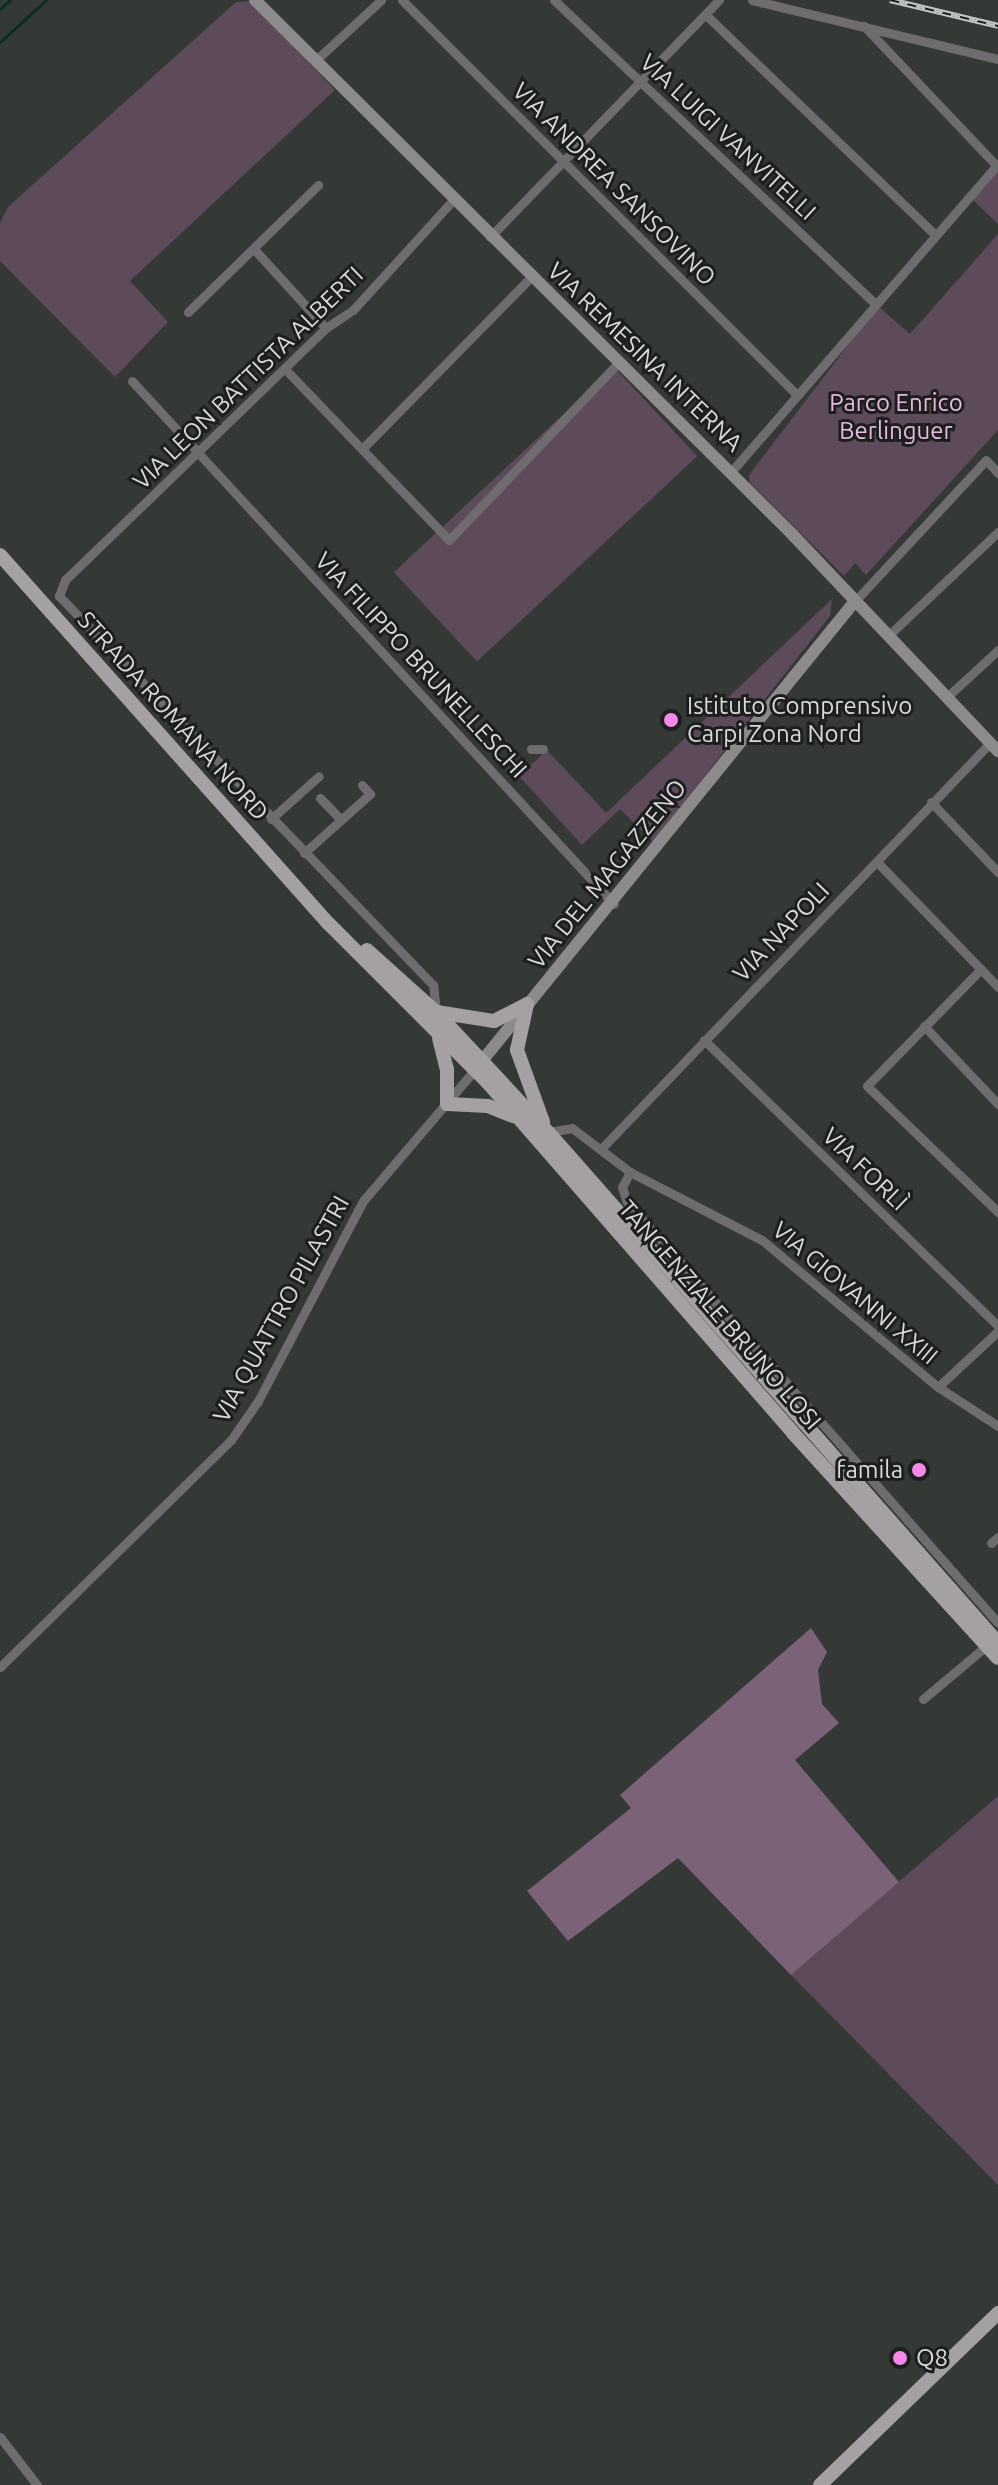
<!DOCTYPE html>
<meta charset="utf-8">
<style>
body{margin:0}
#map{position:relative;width:998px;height:2485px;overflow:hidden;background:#343936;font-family:Ubuntu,sans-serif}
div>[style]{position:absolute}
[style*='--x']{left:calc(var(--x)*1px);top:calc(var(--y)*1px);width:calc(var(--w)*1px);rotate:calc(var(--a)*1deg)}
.green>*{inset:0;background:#5d4a5a;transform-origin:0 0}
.forest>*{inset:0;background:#7c6278}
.stream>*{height:3px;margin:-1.5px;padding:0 1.5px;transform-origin:1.5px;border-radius:1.5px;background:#0b2d20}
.street>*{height:9px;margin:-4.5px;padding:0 4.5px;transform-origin:4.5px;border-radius:4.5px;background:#6e6c6e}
.secondary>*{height:12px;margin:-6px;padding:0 6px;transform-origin:6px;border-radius:6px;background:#8d8a8c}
.primary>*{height:14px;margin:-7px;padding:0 7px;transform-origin:7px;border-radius:7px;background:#a4a0a3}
.rail>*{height:6px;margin-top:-3px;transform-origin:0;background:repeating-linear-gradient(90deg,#1d1f1e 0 9px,#c4c7c6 0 18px);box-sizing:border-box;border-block:2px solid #c4c7c6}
.dots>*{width:22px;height:22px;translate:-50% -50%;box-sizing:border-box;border:4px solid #1d1f1e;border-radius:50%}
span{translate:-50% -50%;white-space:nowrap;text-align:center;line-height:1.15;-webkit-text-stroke:6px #1d1f1e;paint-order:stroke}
.street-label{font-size:24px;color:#d7dad9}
.park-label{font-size:24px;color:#e7b8e0}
.poi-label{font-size:24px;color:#d7dad9}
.left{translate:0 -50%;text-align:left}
.right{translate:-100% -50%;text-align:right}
</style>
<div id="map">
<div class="green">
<div style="clip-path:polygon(251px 1px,335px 90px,130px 281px,168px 322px,115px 377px,0 261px,0 223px,8px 207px,236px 2px)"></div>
<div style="clip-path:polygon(998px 171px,998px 224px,972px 199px)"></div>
<div style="clip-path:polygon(998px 234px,998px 430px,866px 575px,855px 563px,844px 576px,750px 483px,749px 475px,878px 306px,910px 334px)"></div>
<div style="left:614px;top:367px;width:122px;height:301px;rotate:47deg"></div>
<div style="clip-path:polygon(832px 599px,830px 616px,653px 842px,620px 809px,582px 845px,519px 776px,547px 750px,606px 813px)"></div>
<div style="clip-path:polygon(998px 1796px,998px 2185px,791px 1975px)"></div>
</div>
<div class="forest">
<div style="clip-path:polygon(811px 1628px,827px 1652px,818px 1670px,822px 1704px,839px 1723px,795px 1760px,899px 1882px,791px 1975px,678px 1858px,568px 1941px,527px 1891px,631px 1808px,620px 1795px)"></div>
</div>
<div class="stream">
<div style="--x:0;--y:9;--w:13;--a:-42"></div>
<div style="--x:0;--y:42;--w:62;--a:-42.4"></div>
</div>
<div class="street">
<div style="--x:402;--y:0;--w:559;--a:45"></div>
<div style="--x:554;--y:0;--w:442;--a:43.4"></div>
<div style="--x:752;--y:0;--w:253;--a:13.5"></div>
<div style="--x:706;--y:15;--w:316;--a:43.8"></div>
<div style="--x:864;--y:26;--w:193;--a:46.5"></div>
<div style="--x:315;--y:61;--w:90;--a:-42.7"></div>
<div style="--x:490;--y:237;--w:330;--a:-46"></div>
<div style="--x:254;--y:249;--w:107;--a:47.7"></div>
<div style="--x:188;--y:312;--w:182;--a:-44.3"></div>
<div style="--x:285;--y:369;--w:237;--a:46.2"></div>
<div style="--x:449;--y:540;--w:245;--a:-46.3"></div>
<div style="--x:132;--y:381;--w:711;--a:47.34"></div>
<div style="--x:362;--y:449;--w:241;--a:-45.5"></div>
<div style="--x:731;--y:472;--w:408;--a:-49.1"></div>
<div style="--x:855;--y:601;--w:192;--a:-47.1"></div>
<div style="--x:986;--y:460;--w:18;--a:47"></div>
<div style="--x:889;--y:635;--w:150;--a:-43.4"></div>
<div style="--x:948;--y:696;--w:68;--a:-42.6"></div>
<div style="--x:531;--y:749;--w:12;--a:0"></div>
<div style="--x:320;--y:798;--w:30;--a:46"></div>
<div style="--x:931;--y:802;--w:97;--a:46.3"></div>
<div style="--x:271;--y:819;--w:64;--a:-41.9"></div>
<div style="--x:304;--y:853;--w:89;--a:-41.8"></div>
<div style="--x:370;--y:794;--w:12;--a:-132"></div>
<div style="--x:877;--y:862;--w:174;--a:45.9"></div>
<div style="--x:981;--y:969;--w:163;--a:134.3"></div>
<div style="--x:867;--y:1086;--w:182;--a:43.9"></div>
<div style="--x:436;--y:1012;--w:27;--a:-96"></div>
<div style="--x:433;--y:985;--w:540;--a:-133.87"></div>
<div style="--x:59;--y:596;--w:17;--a:-69"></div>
<div style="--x:65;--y:580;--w:363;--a:-44"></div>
<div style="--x:326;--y:328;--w:32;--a:-34"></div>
<div style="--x:353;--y:310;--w:149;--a:-47.7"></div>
<div style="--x:924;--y:1026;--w:108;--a:46.5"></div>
<div style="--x:704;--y:1040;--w:410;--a:44.2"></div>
<div style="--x:548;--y:1132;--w:24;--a:-9"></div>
<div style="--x:572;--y:1128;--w:73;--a:37.2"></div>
<div style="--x:630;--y:1172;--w:148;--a:27.3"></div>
<div style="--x:762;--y:1240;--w:229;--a:39.9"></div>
<div style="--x:938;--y:1387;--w:72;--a:33"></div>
<div style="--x:601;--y:1149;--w:562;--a:-46.23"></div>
<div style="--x:630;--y:1172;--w:17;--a:118"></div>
<div style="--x:622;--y:1187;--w:16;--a:72"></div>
<div style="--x:627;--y:1202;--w:561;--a:48.61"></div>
<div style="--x:938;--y:1387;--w:82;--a:-43"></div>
<div style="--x:991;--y:1543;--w:9;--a:-41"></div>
<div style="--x:0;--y:1667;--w:324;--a:-44.5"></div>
<div style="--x:231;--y:1440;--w:47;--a:-55.3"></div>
<div style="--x:258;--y:1401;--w:226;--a:-62.3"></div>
<div style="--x:363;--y:1201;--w:176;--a:-49.6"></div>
<div style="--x:923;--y:1699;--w:89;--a:-40"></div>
<div style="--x:0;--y:2437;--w:61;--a:52.4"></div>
</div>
<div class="secondary">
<div style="--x:255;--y:0;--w:756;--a:44.84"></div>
<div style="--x:791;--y:533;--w:301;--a:46.5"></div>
<div style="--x:482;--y:1061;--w:592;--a:-50.96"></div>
</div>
<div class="primary">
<div style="--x:0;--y:555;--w:494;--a:48.3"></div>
<div style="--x:329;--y:924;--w:225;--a:45"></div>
<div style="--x:488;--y:1083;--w:464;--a:48.9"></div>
<div style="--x:793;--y:1433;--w:304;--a:47.7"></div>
<div style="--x:367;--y:950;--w:93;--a:41.9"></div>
<div style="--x:436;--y:1012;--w:164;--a:47"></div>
<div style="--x:548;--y:1132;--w:681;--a:48.63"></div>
<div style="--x:527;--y:1004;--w:47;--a:102.3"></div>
<div style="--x:517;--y:1050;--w:77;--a:70.1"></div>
<div style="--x:437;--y:1012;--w:58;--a:9"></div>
<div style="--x:494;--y:1021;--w:37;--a:-27"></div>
<div style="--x:439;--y:1038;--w:32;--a:76"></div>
<div style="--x:447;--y:1069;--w:35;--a:90"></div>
<div style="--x:447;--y:1104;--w:41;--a:2.8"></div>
<div style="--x:488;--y:1106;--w:27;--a:22"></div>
<div style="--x:820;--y:2485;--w:248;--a:-44"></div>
</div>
<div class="rail">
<div style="--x:890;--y:0;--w:111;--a:13.5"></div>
</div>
<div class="dots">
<div style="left:671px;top:720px;background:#f788eb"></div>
<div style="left:919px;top:1470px;background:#f788eb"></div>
<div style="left:900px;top:2358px;background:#f788eb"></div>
</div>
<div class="street-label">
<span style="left:728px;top:137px;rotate:43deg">VIA LUIGI VANVITELLI</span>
<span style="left:614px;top:184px;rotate:45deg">VIA ANDREA SANSOVINO</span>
<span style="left:645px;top:357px;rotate:44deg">VIA REMESINA INTERNA</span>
<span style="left:248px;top:378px;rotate:-44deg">VIA LEON BATTISTA ALBERTI</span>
<span style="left:421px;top:665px;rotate:47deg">VIA FILIPPO BRUNELLESCHI</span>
<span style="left:173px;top:716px;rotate:48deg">STRADA ROMANA NORD</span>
<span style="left:607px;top:874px;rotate:-51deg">VIA DEL MAGAZZENO</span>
<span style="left:781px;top:932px;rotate:-46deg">VIA NAPOLI</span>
<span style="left:865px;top:1169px;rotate:44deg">VIA FORLÌ</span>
<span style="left:855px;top:1293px;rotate:40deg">VIA GIOVANNI XXIII</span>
<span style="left:281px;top:1309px;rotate:-61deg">VIA QUATTRO PILASTRI</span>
<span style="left:720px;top:1315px;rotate:49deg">TANGENZIALE BRUNO LOSI</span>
</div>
<div class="park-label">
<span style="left:896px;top:417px">Parco Enrico<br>Berlinguer</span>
</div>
<div class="poi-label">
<span class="left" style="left:687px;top:720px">Istituto Comprensivo<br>Carpi Zona Nord</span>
<span class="right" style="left:903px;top:1470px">famila</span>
<span class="left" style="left:916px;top:2358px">Q8</span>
</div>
</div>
